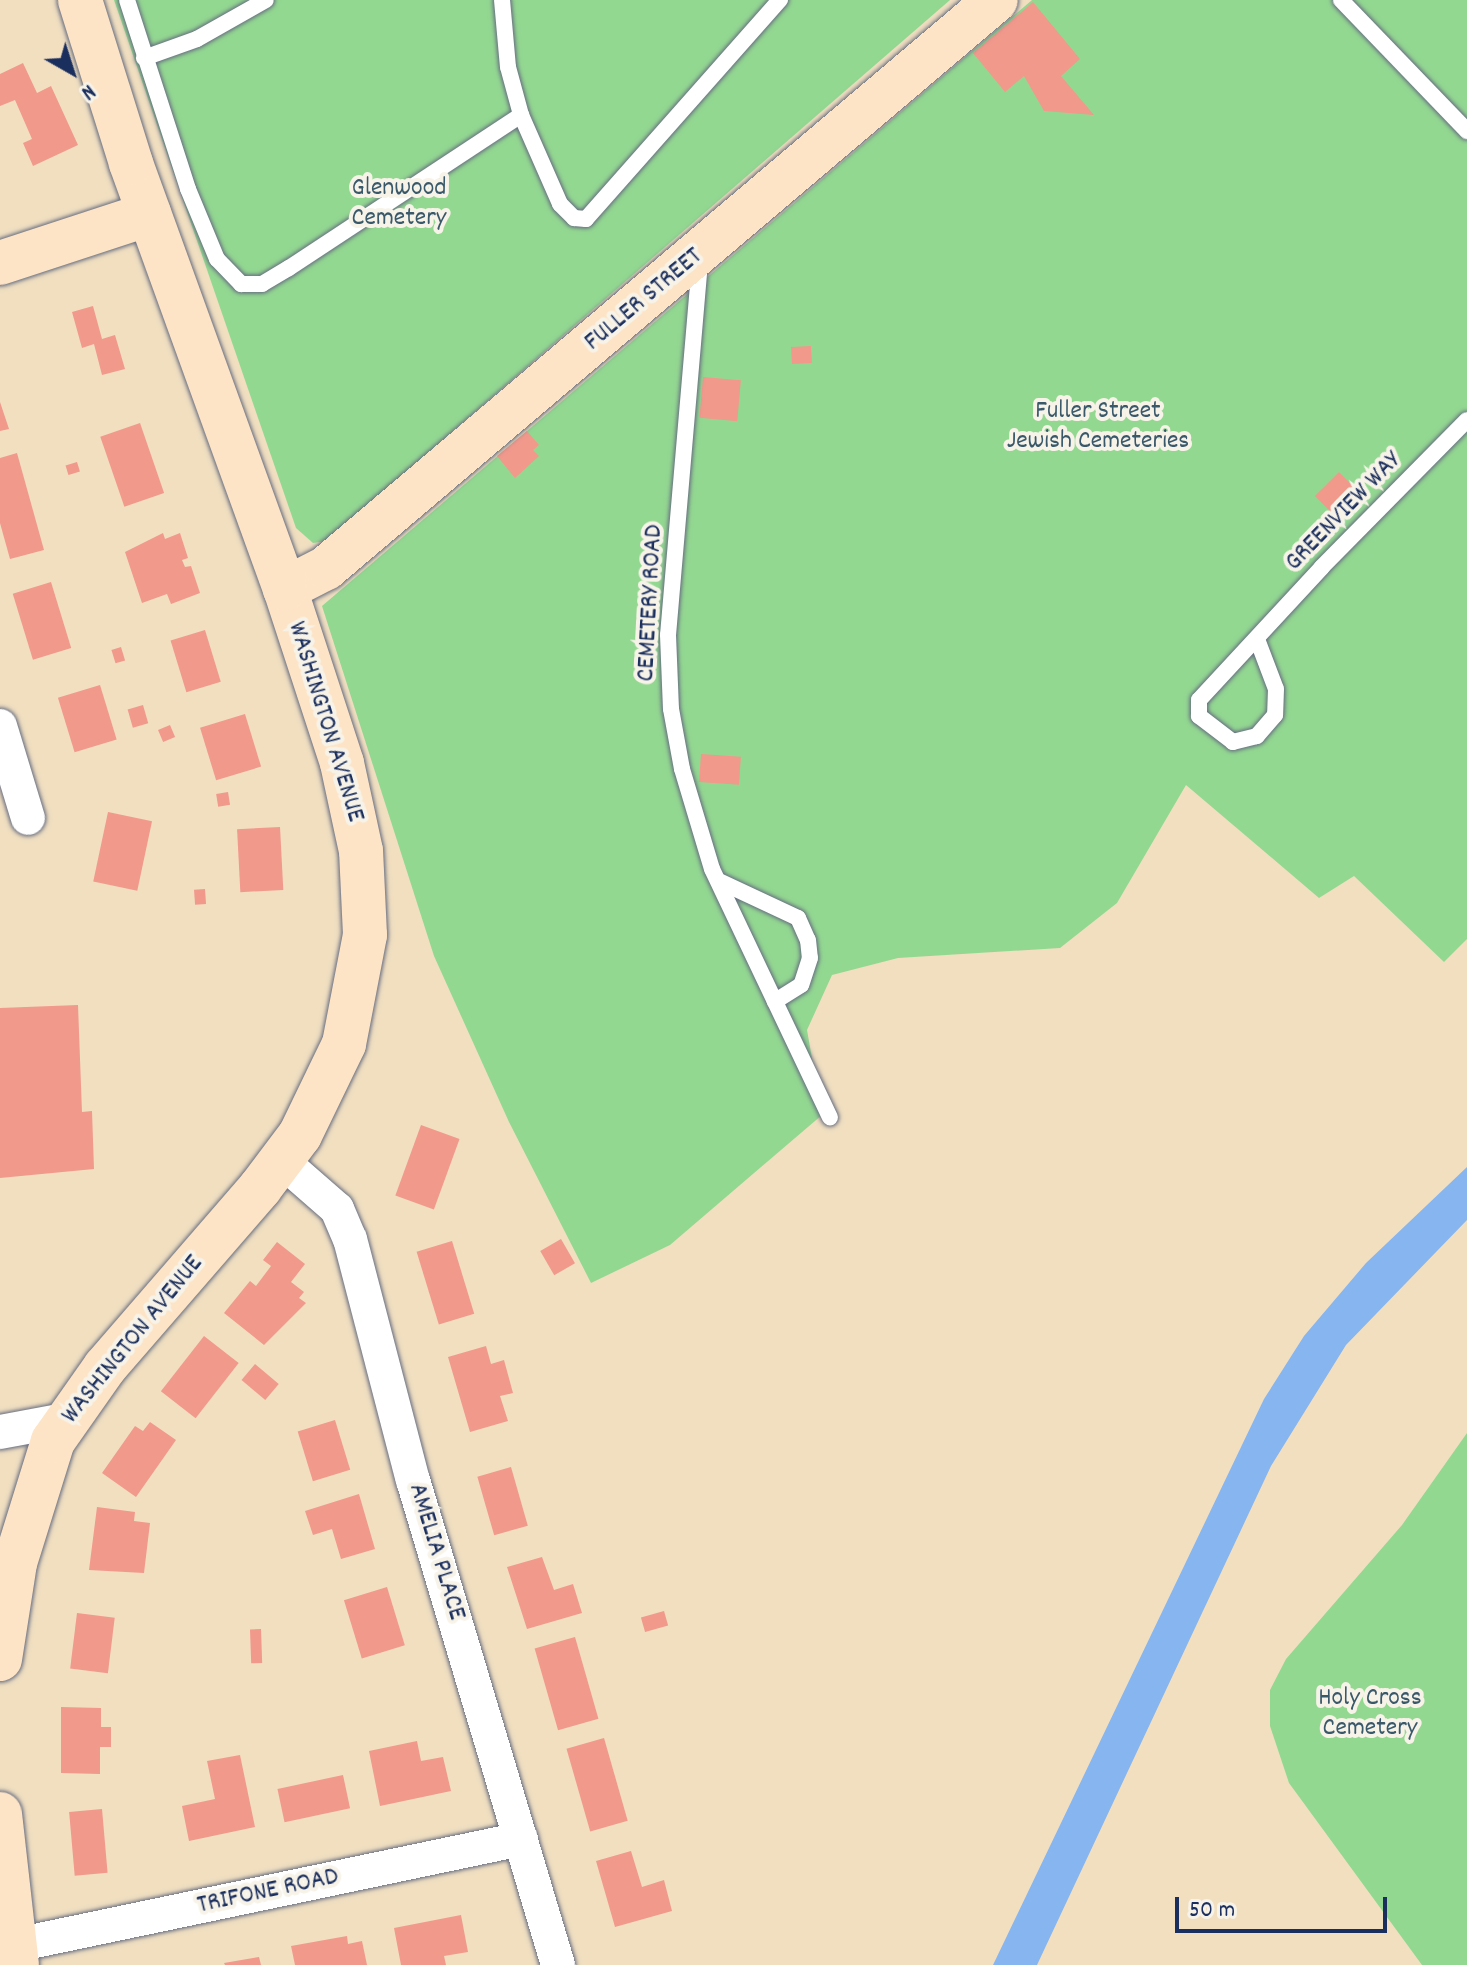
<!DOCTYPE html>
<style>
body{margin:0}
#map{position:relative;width:1467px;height:1965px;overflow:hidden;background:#f1dfc0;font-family:Dekko,sans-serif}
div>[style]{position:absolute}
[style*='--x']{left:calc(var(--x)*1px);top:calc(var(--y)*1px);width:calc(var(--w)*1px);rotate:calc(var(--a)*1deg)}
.green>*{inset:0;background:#93d891}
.water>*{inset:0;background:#86b5f0}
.building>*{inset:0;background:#f1998b;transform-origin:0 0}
.roads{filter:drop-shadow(0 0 2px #666d80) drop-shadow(0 0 2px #666d80)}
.lane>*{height:16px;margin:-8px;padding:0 8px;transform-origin:8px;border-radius:8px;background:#fff}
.street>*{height:34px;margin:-17px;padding:0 17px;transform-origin:17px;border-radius:17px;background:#fff}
.secondary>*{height:44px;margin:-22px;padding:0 22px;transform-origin:22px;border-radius:22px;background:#fee4c6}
span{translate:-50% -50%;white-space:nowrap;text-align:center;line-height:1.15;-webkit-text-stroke:8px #f7f3e8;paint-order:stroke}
.park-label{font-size:26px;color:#39596b}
.street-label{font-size:26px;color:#1b2f5e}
.north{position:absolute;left:32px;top:32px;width:80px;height:80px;-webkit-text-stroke:6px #f7f3e8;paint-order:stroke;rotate:141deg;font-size:22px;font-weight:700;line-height:32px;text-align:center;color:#1b2f5e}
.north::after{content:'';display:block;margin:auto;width:28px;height:36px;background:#1b2f5e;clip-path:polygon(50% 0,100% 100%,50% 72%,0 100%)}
.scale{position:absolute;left:1175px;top:1897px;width:212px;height:36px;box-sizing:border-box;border:4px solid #1b2f5e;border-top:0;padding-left:10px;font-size:24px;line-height:28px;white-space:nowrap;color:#1b2f5e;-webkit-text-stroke:6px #f7f3e8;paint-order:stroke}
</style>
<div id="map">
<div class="green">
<div style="clip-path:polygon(114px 0,950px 0,326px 541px,313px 543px,296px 528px)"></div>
<div style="clip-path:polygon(1032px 0,1467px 0,1467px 939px,1444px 962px,1354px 876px,1319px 898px,1186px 785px,1117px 903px,1060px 948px,898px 958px,832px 975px,807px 1030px,822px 1115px,670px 1245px,591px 1283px,509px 1122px,434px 956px,322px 606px)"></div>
<div style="clip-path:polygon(1467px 1433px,1467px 1965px,1422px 1965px,1289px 1783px,1270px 1726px,1270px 1690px,1286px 1659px,1402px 1525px)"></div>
</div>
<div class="water">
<div style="clip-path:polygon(1467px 1167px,1467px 1220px,1346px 1345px,1271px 1466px,1037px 1965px,993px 1965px,1264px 1399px,1304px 1336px,1366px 1263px)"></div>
</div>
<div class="building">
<div style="clip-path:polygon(1033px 2px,1080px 59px,1061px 76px,1094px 115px,1044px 111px,1024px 76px,1005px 92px,973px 53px)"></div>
<div style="clip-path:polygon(23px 63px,37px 93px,51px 86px,78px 145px,33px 166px,23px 143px,32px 139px,15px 100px,0 106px,0 74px)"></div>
<div style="clip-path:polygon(93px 306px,102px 339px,115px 335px,125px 369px,102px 375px,94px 344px,82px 348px,72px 312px)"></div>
<div style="left:811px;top:346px;width:17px;height:20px;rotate:87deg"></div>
<div style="left:703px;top:377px;width:38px;height:41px;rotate:5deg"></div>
<div style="clip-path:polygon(0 402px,9px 429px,0 431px)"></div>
<div style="left:140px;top:423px;width:74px;height:42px;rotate:71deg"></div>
<div style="clip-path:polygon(527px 431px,539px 445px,533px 450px,539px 456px,515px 478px,497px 456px)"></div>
<div style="clip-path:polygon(17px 453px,44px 550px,10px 559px,0 523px,0 458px)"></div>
<div style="left:77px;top:462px;width:10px;height:12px;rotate:73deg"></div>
<div style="left:1339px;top:472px;width:33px;height:34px;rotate:45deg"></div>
<div style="clip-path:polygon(163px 533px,165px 539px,180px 533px,188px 558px,182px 560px,185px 567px,191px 566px,200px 593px,171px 604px,167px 594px,142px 603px,125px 552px)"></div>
<div style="left:51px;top:582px;width:69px;height:40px;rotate:73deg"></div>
<div style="left:205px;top:630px;width:54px;height:36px;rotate:73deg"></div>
<div style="left:121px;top:647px;width:14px;height:10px;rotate:73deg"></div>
<div style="left:100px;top:685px;width:57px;height:44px;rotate:73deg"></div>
<div style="left:143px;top:705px;width:19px;height:16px;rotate:74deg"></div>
<div style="left:245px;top:714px;width:55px;height:47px;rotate:73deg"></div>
<div style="left:170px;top:725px;width:13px;height:13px;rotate:67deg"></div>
<div style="left:701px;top:754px;width:40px;height:28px;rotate:4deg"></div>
<div style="left:228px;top:792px;width:13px;height:12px;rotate:81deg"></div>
<div style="left:108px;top:812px;width:45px;height:71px;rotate:12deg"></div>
<div style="left:280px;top:827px;width:63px;height:43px;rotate:87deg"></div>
<div style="left:205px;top:889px;width:15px;height:11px;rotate:86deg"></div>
<div style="clip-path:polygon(78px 1005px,82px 1112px,92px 1111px,94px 1169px,0 1178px,0 1008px)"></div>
<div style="left:421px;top:1125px;width:41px;height:75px;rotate:20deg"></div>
<div style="left:561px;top:1239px;width:28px;height:24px;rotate:60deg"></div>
<div style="left:452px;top:1241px;width:76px;height:37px;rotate:73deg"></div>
<div style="clip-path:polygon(277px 1242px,305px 1264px,291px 1282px,304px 1292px,299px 1298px,306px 1303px,264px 1345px,224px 1313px,250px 1281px,256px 1286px,271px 1266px,263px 1260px)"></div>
<div style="left:204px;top:1336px;width:44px;height:70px;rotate:38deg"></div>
<div style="clip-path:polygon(486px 1346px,491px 1364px,504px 1360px,513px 1393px,500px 1396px,508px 1421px,470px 1432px,448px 1357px)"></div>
<div style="left:255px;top:1364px;width:31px;height:21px;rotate:40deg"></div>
<div style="left:335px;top:1420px;width:52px;height:39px;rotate:73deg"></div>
<div style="clip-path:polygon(150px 1422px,176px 1440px,136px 1497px,102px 1473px,135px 1426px,143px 1431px)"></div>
<div style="left:511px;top:1467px;width:61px;height:35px;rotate:74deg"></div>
<div style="clip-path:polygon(359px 1494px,375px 1549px,341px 1559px,332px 1529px,313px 1535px,305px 1511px)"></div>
<div style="clip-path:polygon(97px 1507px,135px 1512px,134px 1521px,150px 1523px,144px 1573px,89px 1570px)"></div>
<div style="clip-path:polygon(542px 1557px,554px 1590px,573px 1584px,582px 1613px,527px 1629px,507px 1567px)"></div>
<div style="left:387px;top:1587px;width:61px;height:45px;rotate:73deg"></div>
<div style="left:664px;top:1611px;width:15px;height:24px;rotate:74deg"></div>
<div style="left:77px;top:1613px;width:38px;height:56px;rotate:7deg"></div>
<div style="left:261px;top:1629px;width:34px;height:11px;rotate:88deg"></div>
<div style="left:575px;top:1637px;width:85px;height:42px;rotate:74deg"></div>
<div style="clip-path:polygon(61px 1707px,101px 1708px,101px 1727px,111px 1727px,111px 1747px,100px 1747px,100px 1774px,61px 1773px)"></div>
<div style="left:604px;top:1738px;width:86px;height:39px;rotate:74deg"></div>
<div style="clip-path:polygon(417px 1741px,421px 1761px,443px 1757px,451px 1791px,380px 1806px,369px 1751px)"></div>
<div style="clip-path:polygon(240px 1755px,255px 1827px,189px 1841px,182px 1806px,215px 1799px,207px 1761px)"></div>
<div style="left:343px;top:1775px;width:34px;height:67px;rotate:78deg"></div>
<div style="left:102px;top:1809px;width:64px;height:33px;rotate:85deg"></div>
<div style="clip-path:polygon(631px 1851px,642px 1887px,664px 1880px,672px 1911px,615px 1927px,596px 1861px)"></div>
<div style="clip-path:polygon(461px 1915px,468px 1952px,444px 1956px,446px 1965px,401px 1965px,394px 1928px)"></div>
<div style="clip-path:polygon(347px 1936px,348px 1944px,362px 1941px,367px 1965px,295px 1965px,291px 1946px)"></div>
<div style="clip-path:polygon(259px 1957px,261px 1965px,225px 1965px,224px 1963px)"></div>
</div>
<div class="roads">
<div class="lane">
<div style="--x:127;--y:0;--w:199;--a:72.1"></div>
<div style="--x:188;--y:189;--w:76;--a:67.5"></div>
<div style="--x:217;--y:259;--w:35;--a:46"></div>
<div style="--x:241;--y:284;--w:21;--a:0"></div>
<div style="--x:262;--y:284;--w:31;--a:-31"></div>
<div style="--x:289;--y:268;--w:278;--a:-33.4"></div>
<div style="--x:502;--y:0;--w:67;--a:84.9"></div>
<div style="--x:508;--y:67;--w:50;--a:74.8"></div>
<div style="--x:521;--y:115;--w:97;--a:66.3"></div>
<div style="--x:560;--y:204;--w:20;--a:45"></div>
<div style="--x:574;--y:218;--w:12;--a:5"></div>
<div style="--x:586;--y:219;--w:293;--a:-48.5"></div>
<div style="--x:1341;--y:0;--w:182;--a:46.1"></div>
<div style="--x:144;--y:58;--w:56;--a:-19.7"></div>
<div style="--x:197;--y:39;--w:79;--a:-29.5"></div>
<div style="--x:700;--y:262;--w:374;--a:94.9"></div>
<div style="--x:668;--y:635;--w:74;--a:87.7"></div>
<div style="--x:671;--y:709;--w:61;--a:79.6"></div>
<div style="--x:682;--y:769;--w:104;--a:73.3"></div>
<div style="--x:712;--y:869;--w:275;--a:64.6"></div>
<div style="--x:1257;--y:639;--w:53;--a:69.2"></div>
<div style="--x:1276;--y:689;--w:26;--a:92"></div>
<div style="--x:1275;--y:715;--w:28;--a:131"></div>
<div style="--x:1257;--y:736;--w:25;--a:166"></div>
<div style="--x:1233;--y:742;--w:43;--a:-142.6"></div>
<div style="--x:1199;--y:716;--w:16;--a:-90"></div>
<div style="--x:1199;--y:700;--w:181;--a:-47.2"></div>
<div style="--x:1322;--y:567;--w:206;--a:-45.4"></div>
<div style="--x:721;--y:882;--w:85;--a:25.1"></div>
<div style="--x:798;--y:918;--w:24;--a:66"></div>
<div style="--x:808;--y:940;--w:18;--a:84"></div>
<div style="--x:810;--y:958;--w:28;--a:108"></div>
<div style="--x:801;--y:985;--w:31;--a:148"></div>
</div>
<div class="street">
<div style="--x:0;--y:726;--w:96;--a:73.1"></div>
<div style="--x:282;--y:1161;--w:73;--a:41.1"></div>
<div style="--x:337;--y:1209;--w:33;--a:67"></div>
<div style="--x:350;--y:1239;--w:249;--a:75.4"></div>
<div style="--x:413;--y:1480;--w:506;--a:73.35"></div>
<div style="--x:0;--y:1432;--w:65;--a:-10.6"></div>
<div style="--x:16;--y:1945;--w:516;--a:-11.85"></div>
</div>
<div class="secondary">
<div style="--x:0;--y:263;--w:157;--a:-18.2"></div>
<div style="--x:285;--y:589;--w:46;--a:-27.1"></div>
<div style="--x:326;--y:568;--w:878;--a:-40.29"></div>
<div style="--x:0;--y:1659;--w:97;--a:-81.1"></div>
<div style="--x:15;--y:1563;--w:128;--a:-72.7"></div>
<div style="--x:53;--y:1441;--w:90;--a:-54.9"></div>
<div style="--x:105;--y:1367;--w:237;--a:-49.1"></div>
<div style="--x:260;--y:1188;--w:66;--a:-53"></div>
<div style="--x:300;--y:1135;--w:101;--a:-64.2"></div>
<div style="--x:344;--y:1044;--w:111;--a:-79.1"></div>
<div style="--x:365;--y:935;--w:84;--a:-92.7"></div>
<div style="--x:361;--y:851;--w:90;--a:-102.2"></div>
<div style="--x:342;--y:763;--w:183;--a:-108.1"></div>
<div style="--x:285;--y:589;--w:453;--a:-109.9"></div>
<div style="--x:131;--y:163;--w:171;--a:-107.4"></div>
<div style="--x:0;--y:1814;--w:152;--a:83.6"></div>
</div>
</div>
<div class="park-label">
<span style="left:399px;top:204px">Glenwood<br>Cemetery</span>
<span style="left:1098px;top:427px">Fuller Street<br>Jewish Cemeteries</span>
<span style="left:1370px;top:1714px">Holy Cross<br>Cemetery</span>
</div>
<div class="street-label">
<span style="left:644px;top:300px;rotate:-40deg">FULLER STREET</span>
<span style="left:1344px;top:512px;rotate:-46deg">GREENVIEW WAY</span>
<span style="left:651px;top:603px;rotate:-87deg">CEMETERY ROAD</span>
<span style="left:325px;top:722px;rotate:73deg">WASHINGTON AVENUE</span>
<span style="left:133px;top:1340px;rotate:-51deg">WASHINGTON AVENUE</span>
<span style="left:436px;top:1552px;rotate:73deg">AMELIA PLACE</span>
<span style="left:268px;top:1892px;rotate:-12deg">TRIFONE ROAD</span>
</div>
<div class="north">N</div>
<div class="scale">50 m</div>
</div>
